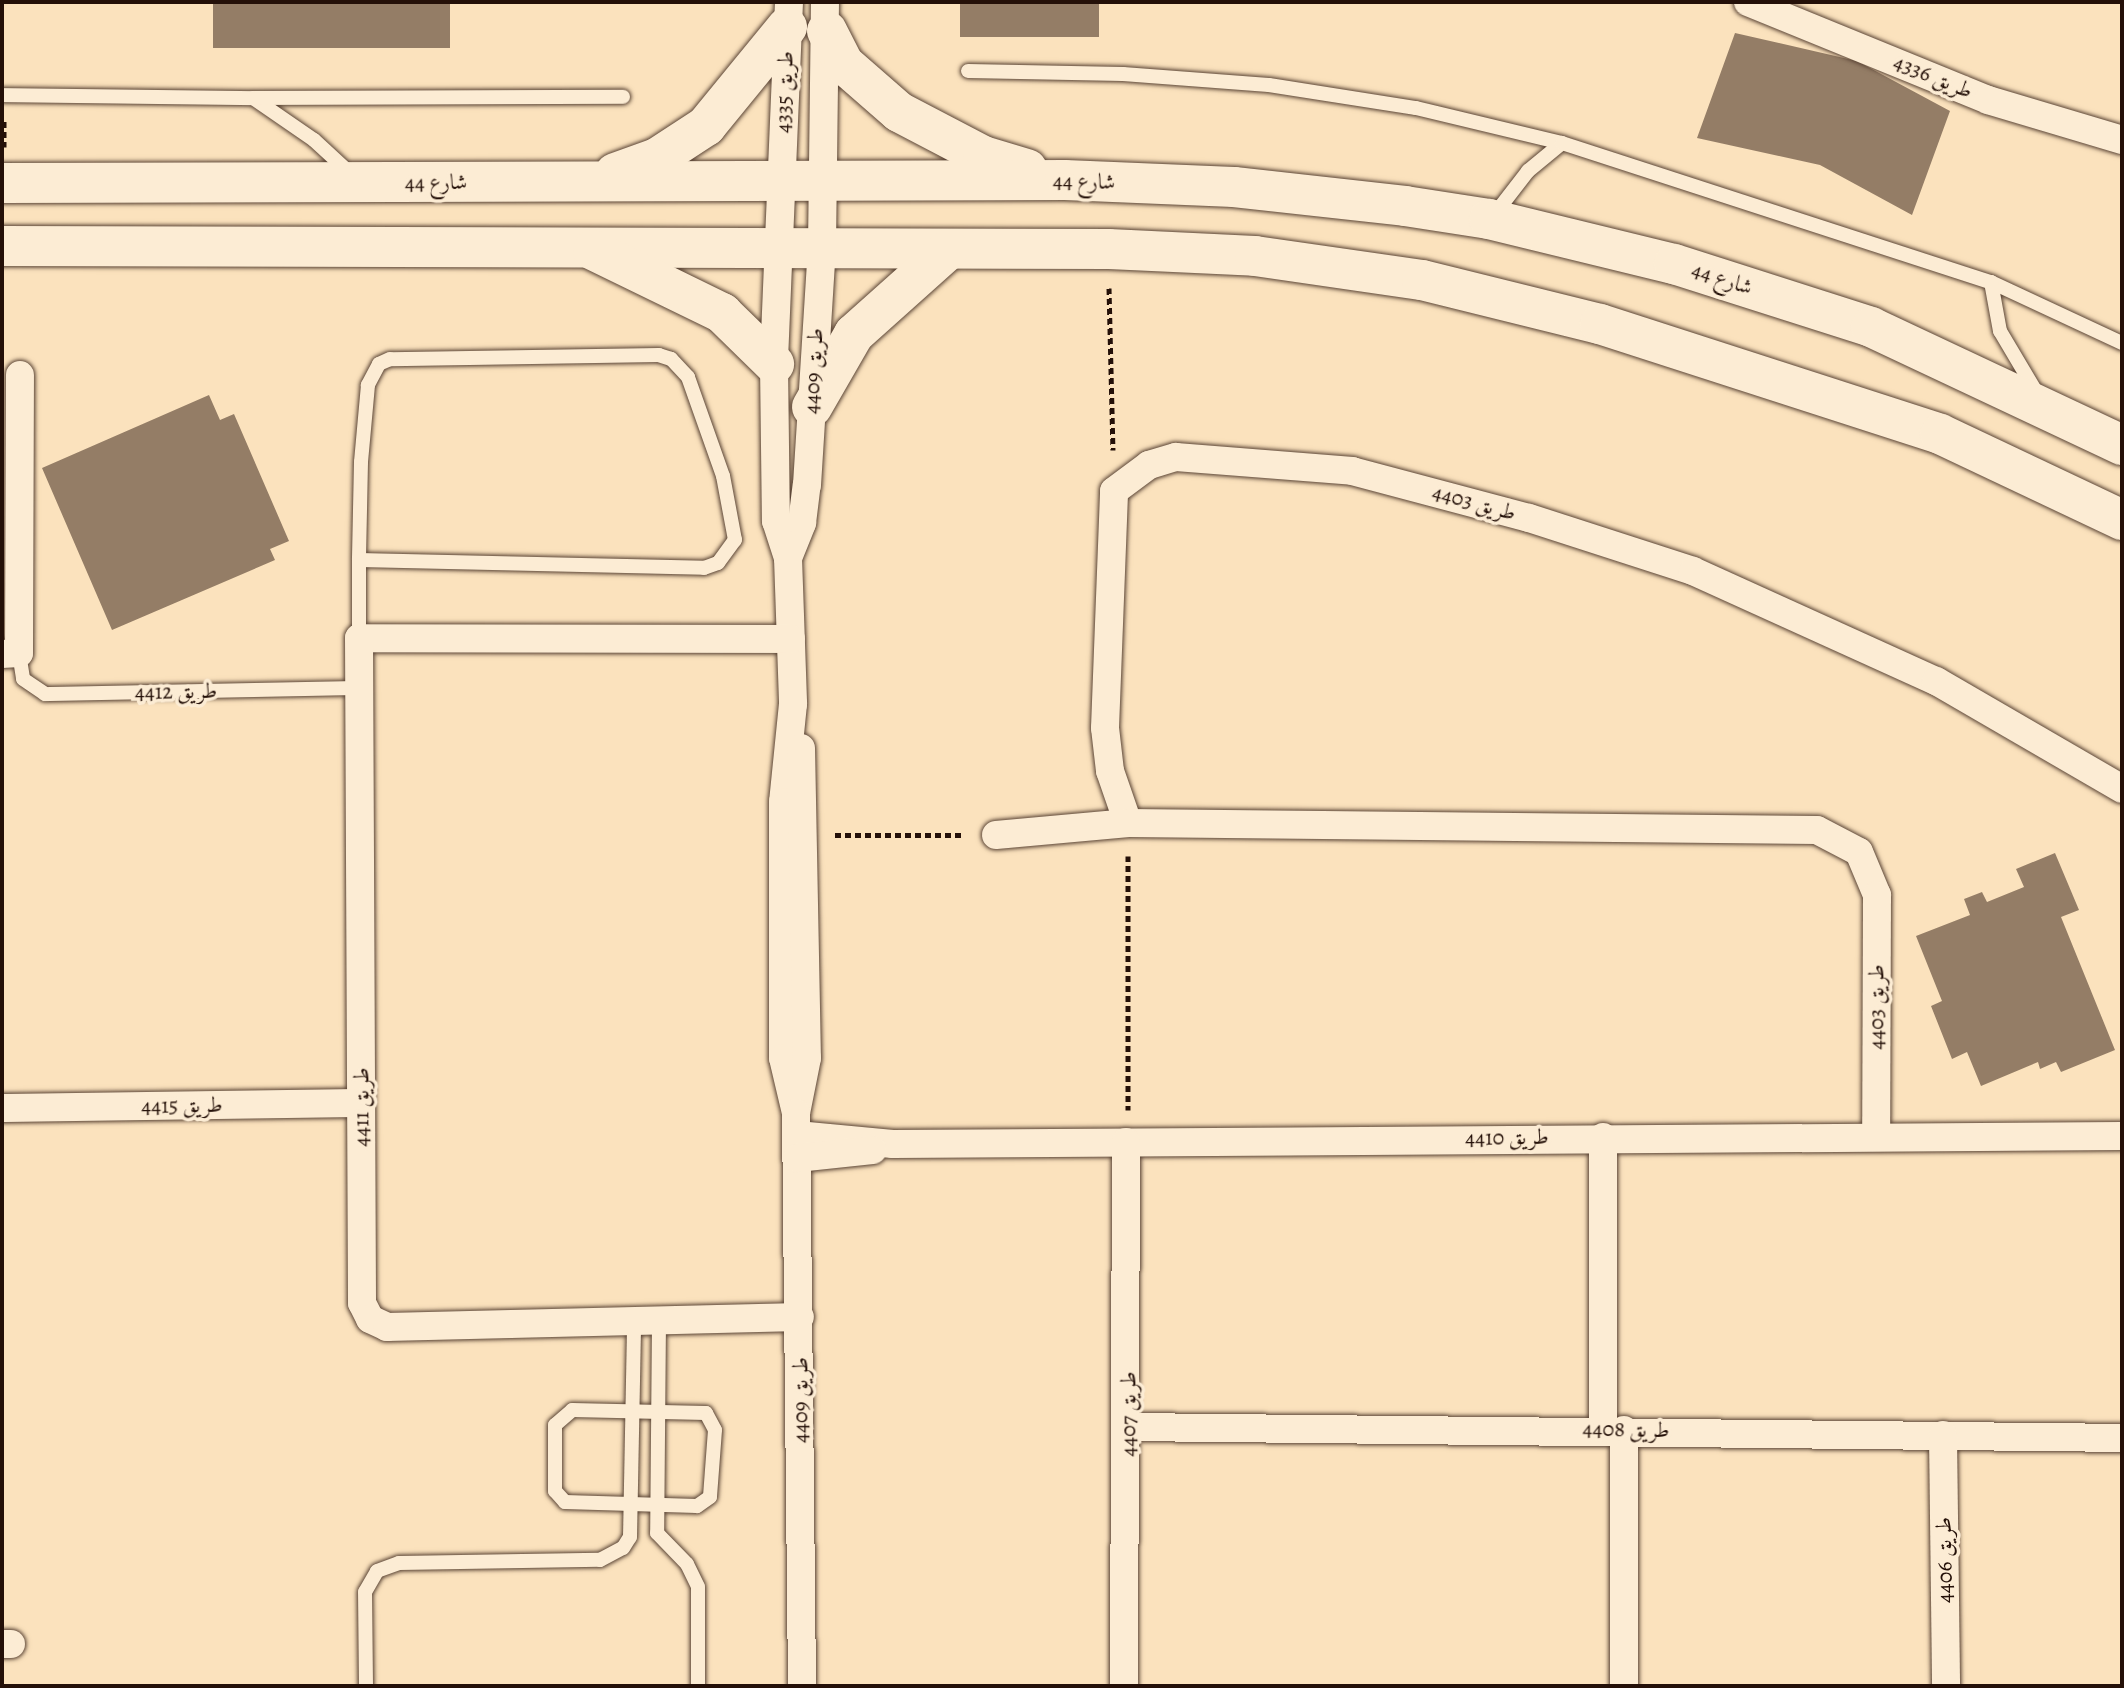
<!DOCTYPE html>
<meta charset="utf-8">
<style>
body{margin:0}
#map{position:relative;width:2124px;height:1688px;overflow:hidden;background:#fbe2bd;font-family:Alegreya,Amiri,serif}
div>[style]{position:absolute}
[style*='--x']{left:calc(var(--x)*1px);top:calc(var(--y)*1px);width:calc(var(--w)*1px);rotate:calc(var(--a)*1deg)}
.building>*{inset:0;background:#947d66;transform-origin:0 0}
.path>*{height:5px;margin-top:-2.5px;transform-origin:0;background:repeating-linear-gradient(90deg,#241008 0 6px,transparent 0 10px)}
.roads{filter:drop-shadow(0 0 2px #5a4435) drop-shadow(0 0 2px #5a4435)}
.lane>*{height:14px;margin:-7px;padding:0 7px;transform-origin:7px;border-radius:7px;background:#fcecd4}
.street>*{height:28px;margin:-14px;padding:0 14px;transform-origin:14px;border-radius:14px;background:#fcecd4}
.secondary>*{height:40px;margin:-20px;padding:0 20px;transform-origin:20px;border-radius:20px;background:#fcecd4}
span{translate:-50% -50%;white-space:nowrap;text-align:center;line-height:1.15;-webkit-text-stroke:7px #fcecd4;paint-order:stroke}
.street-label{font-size:22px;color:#241008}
.frame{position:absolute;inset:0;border:4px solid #241008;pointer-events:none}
</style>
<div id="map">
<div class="building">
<div style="left:213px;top:2px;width:237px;height:46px"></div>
<div style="left:960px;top:2px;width:139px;height:35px"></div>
<div style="clip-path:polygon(1735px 33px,1857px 61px,1950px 111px,1912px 215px,1820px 165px,1697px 138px)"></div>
<div style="clip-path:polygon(209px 395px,220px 420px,234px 414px,289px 541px,270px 549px,275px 560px,112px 630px,42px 468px)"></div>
<div style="clip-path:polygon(2055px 853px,2079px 910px,2061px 917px,2115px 1050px,2061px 1072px,2056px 1062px,2040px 1069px,2038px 1062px,1981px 1086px,1967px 1052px,1952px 1059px,1931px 1006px,1942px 1001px,1916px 936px,1970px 915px,1964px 899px,1982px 892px,1987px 902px,2024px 887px,2016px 869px)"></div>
</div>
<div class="path">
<div style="--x:4;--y:121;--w:26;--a:90"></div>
<div style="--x:1109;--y:288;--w:162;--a:88.6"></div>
<div style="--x:835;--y:835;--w:130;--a:0"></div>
<div style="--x:1128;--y:856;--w:254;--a:90"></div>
</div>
<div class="roads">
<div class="lane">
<div style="--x:968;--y:71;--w:155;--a:1.1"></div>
<div style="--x:1123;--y:74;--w:146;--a:4.3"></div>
<div style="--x:1269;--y:85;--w:149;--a:8.9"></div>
<div style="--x:1416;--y:108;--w:150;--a:13.5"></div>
<div style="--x:2;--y:95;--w:251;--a:0.7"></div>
<div style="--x:253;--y:98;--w:74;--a:34.5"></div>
<div style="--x:314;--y:140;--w:53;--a:42.7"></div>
<div style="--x:255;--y:98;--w:368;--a:-0.2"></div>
<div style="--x:1494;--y:215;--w:56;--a:-52.3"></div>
<div style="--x:1528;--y:171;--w:44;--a:-39.5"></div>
<div style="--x:1562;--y:143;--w:451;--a:18"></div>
<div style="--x:1991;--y:282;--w:145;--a:25"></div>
<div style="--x:1991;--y:282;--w:50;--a:79.6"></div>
<div style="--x:2000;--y:331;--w:69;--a:59.3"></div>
<div style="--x:359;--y:560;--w:345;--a:1.3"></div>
<div style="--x:704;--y:568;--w:15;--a:-20"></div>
<div style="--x:718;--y:563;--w:29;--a:-54"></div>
<div style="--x:735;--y:540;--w:65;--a:-100.6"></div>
<div style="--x:723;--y:476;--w:105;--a:-109.5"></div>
<div style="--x:688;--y:377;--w:25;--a:-133"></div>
<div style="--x:671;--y:359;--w:13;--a:-162"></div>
<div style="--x:659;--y:355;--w:269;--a:179.1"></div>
<div style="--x:390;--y:359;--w:12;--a:156"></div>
<div style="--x:379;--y:364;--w:24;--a:118"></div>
<div style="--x:368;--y:385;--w:77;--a:95.2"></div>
<div style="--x:361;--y:462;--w:98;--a:91.2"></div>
<div style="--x:359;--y:560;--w:78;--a:90"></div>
<div style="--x:19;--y:653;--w:26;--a:81"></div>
<div style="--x:23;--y:679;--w:27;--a:34"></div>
<div style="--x:45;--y:694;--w:317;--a:-1.1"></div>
<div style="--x:659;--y:1321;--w:212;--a:90.5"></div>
<div style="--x:657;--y:1533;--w:43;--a:45.9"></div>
<div style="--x:687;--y:1564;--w:25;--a:64"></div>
<div style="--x:698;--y:1587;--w:99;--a:90"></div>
<div style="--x:572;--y:1410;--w:134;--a:1.3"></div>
<div style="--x:706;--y:1413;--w:19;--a:62"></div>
<div style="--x:715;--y:1430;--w:67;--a:94.3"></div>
<div style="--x:710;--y:1497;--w:16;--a:145"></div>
<div style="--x:697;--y:1506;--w:132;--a:-178.3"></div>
<div style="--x:565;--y:1502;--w:15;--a:-132"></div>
<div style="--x:555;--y:1491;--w:66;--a:-90"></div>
<div style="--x:555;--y:1425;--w:23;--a:-41"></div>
<div style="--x:366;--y:1686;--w:94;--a:-90.6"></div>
<div style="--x:365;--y:1592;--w:24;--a:-60"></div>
<div style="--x:377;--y:1571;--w:23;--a:-20"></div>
<div style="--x:399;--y:1563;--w:201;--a:-0.9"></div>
<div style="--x:600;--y:1560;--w:26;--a:-28"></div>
<div style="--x:623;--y:1548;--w:13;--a:-58"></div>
<div style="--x:630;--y:1537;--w:216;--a:-88.9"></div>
</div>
<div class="street">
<div style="--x:789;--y:2;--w:362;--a:92.4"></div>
<div style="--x:774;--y:364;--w:157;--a:89.3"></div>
<div style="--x:776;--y:521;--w:39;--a:72"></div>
<div style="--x:788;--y:558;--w:146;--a:88"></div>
<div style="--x:793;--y:704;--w:99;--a:95.8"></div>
<div style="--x:783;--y:802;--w:256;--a:90"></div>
<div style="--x:783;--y:1058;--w:57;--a:76.7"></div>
<div style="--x:1748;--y:2;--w:259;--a:22.2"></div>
<div style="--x:1988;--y:100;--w:140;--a:16.6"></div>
<div style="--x:788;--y:558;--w:38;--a:-68"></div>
<div style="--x:802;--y:523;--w:38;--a:-83"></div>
<div style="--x:807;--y:485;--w:238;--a:-86.4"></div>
<div style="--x:822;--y:247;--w:245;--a:-89.3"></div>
<div style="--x:791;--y:639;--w:432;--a:-179.9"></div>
<div style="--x:359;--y:638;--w:665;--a:89.74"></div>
<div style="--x:362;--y:1303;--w:18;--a:63"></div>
<div style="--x:370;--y:1319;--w:19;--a:25"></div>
<div style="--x:387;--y:1327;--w:413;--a:-1.4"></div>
<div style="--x:2;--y:654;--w:17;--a:-3"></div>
<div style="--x:19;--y:653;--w:278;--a:-89.8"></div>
<div style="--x:801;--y:748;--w:310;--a:88.9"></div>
<div style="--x:807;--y:1058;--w:56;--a:101.3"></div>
<div style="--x:796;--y:1113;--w:573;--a:89.4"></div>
<div style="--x:1128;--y:823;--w:55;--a:-109.1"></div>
<div style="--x:1110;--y:771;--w:43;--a:-96.6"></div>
<div style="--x:1105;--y:728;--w:237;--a:-87.8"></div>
<div style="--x:1114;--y:491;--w:44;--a:-36.6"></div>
<div style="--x:1149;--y:465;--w:28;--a:-17"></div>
<div style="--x:1176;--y:457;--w:177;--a:4.5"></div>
<div style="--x:1352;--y:471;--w:183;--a:14.9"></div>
<div style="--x:1529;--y:518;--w:172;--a:17.9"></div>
<div style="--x:1693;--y:571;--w:267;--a:24.4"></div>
<div style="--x:1936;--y:681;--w:215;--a:30.1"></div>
<div style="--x:996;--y:835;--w:133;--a:-5.2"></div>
<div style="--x:1128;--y:823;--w:689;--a:0.58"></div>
<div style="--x:1817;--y:830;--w:47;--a:27.6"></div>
<div style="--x:1859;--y:852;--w:47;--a:67.3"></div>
<div style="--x:1877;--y:895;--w:239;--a:90.2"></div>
<div style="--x:2;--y:1108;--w:359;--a:-0.8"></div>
<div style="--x:797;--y:1135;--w:96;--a:5.4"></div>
<div style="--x:893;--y:1144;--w:1229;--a:-0.37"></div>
<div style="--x:1603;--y:1137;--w:293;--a:90"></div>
<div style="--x:797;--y:1158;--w:76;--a:-6"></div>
<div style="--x:1129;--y:1427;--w:993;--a:0.63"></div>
<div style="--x:1943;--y:1435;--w:251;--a:89.3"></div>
<div style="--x:2;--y:1644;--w:9;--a:0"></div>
<div style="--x:1124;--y:1686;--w:544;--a:-89.79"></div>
<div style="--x:1624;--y:1686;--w:256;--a:-90"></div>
</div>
<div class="secondary">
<div style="--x:827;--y:31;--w:37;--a:63"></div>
<div style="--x:844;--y:64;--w:73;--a:41.1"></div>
<div style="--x:899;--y:112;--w:95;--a:27.6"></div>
<div style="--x:983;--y:156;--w:46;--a:16.5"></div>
<div style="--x:615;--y:173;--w:45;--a:-19.7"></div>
<div style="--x:657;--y:158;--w:59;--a:-33.1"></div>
<div style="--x:706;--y:126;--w:128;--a:-50.7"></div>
<div style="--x:2;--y:183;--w:1063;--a:-0.16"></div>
<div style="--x:1065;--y:180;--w:169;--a:2.4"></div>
<div style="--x:1234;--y:187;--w:172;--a:6.3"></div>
<div style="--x:1405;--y:206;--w:85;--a:8.8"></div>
<div style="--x:1489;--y:219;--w:190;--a:13.7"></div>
<div style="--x:1674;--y:264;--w:207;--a:17.7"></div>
<div style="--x:1871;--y:327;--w:277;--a:25.2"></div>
<div style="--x:2;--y:246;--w:1107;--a:0.16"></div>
<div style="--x:1109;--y:249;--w:146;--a:2.7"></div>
<div style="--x:1255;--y:256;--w:169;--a:8.2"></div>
<div style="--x:1422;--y:280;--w:183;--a:13.9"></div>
<div style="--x:1600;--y:324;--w:357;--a:17.9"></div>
<div style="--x:1940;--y:434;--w:201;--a:25.3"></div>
<div style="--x:593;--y:250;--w:144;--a:26"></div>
<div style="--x:722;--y:313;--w:73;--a:44.4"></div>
<div style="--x:812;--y:407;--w:84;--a:-60.1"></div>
<div style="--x:854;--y:334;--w:127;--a:-41.8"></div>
</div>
</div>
<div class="street-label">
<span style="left:1933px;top:77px;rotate:22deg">طريق 4336</span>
<span style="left:785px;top:92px;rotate:-88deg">طريق 4335</span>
<span style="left:1084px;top:182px;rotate:1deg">شارع 44</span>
<span style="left:436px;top:183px;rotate:-1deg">شارع 44</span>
<span style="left:1722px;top:279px;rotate:18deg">شارع 44</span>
<span style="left:814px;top:371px;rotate:-87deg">طريق 4409</span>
<span style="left:1474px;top:503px;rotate:15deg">طريق 4403</span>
<span style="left:176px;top:692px;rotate:-1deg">طريق 4412</span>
<span style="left:1877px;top:1007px;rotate:-90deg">طريق 4403</span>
<span style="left:182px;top:1106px;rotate:-1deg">طريق 4415</span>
<span style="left:362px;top:1107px;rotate:-90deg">طريق 4411</span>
<span style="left:1507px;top:1138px;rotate:-1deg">طريق 4410</span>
<span style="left:801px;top:1400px;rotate:-90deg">طريق 4409</span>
<span style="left:1129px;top:1414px;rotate:-90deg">طريق 4407</span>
<span style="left:1626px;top:1430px;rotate:1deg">طريق 4408</span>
<span style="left:1945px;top:1560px;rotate:-91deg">طريق 4406</span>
</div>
<div class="frame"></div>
</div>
